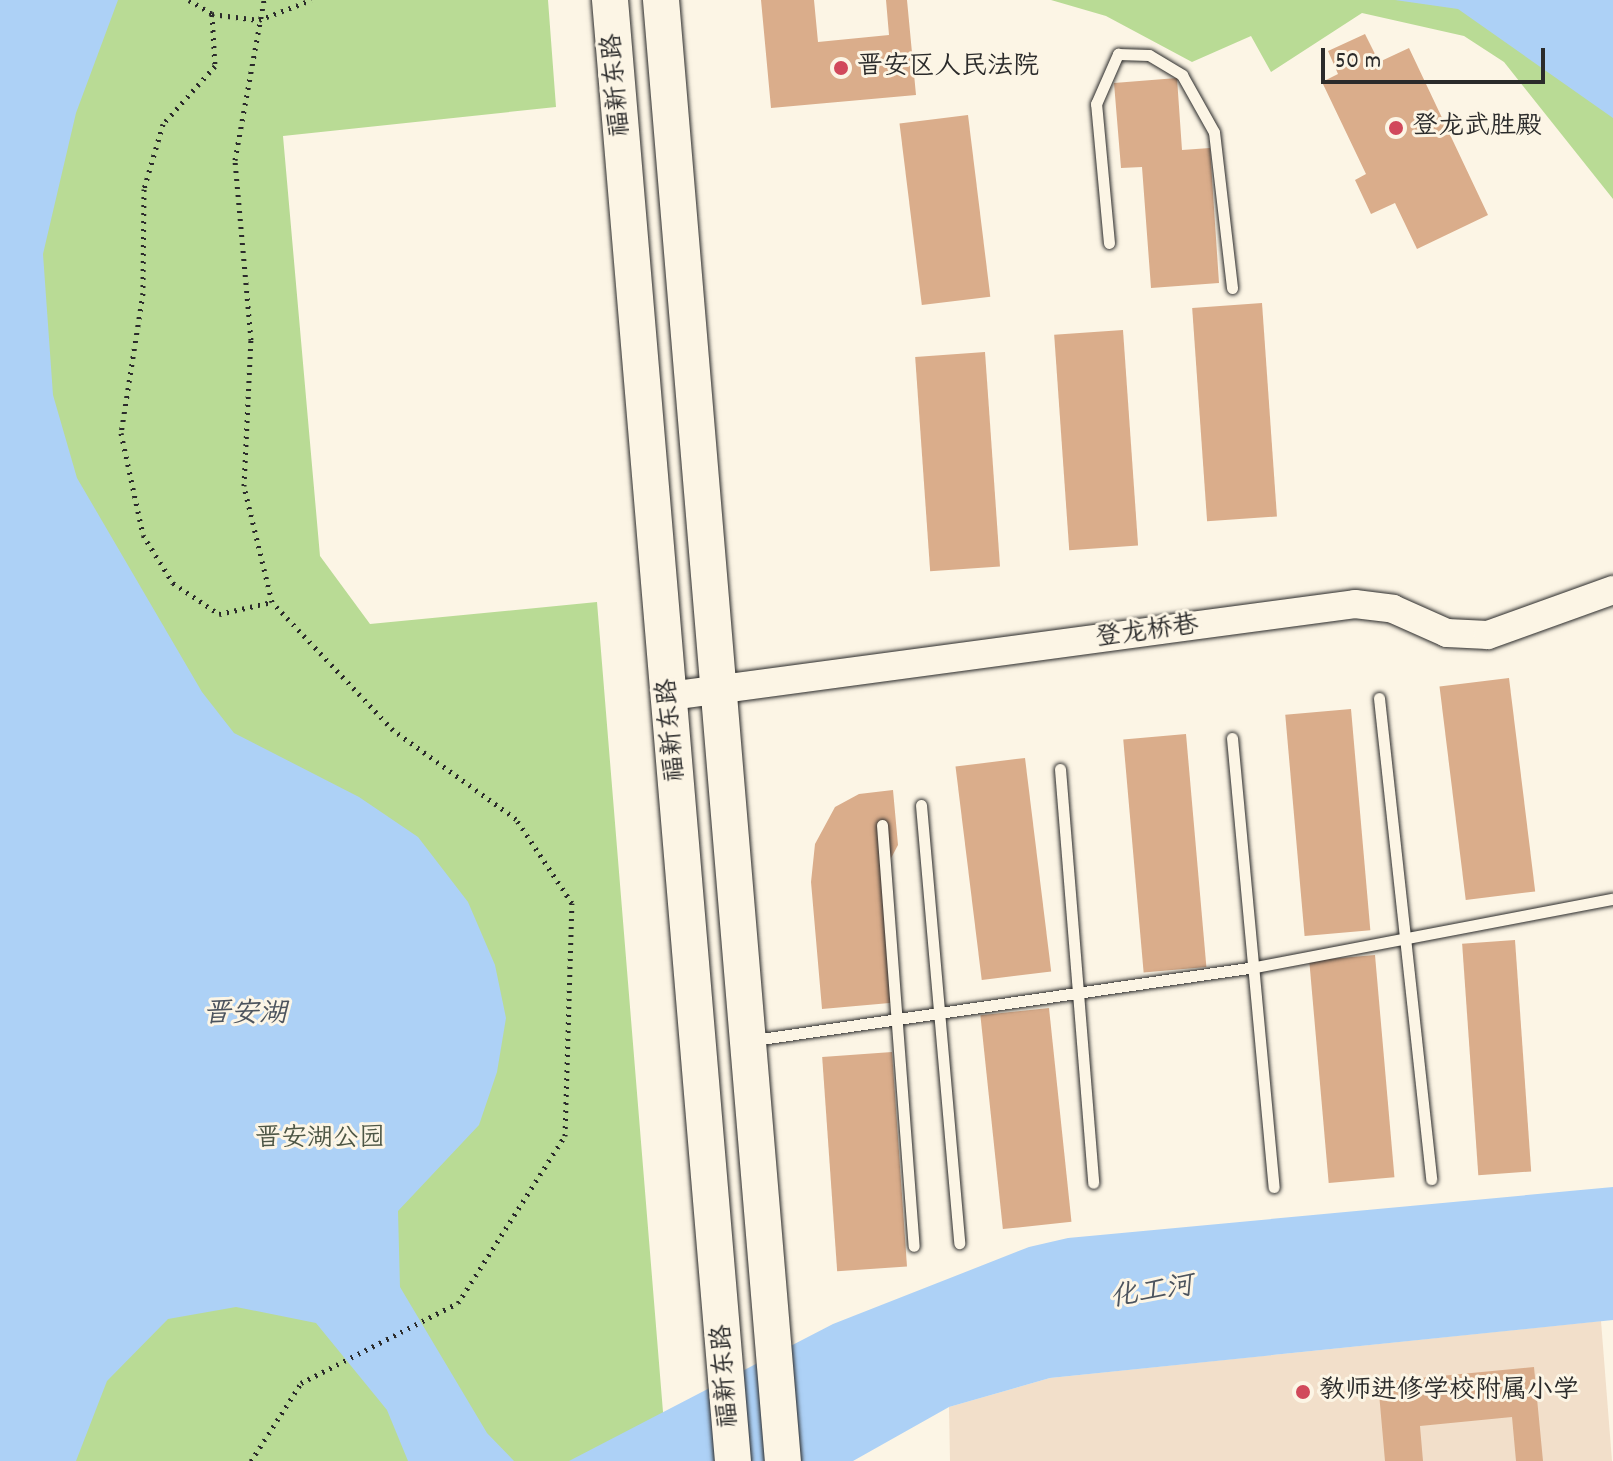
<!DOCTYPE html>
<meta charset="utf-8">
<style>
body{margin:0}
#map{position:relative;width:1613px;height:1461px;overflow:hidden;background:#fcf5e5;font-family:Dekko,"LXGW WenKai TC",sans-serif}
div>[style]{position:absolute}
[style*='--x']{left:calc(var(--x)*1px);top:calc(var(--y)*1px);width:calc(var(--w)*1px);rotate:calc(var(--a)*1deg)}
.built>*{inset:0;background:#f2dfca}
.green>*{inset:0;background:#b9db95}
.water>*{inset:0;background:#add1f6}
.building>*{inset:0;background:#daad8b;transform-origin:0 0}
.path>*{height:5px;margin-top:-2.5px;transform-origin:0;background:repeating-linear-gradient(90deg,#2b2b2b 0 2px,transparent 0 8px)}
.roads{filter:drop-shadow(0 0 2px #2b2b2b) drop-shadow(0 0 2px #2b2b2b)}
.service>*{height:11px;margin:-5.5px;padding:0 5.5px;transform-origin:5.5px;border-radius:5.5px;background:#fcf5e5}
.tertiary>*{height:28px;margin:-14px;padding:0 14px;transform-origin:14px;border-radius:14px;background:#fcf5e5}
.primary>*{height:36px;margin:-18px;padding:0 18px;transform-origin:18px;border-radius:18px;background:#fcf5e5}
.dots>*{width:22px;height:22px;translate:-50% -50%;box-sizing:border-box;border:4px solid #fcf5e5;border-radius:50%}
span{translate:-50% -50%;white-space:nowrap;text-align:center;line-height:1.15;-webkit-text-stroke:6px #fcf5e5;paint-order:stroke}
.poi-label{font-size:26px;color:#2b2b2b}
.left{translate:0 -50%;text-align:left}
.street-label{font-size:26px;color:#2b2b2b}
.park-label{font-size:26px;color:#4e5746}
.water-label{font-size:28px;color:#4c545e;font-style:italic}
.scale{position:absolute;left:1321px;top:48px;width:224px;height:36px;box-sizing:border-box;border:4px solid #2b2b2b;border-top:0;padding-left:10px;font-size:24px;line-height:28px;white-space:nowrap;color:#2b2b2b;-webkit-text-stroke:6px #fcf5e5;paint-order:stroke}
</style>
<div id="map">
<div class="built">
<div style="clip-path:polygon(1601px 1321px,1612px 1461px,950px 1461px,949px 1407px,1050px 1378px)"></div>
</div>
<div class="green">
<div style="clip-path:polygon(0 0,548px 0,556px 107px,283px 136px,320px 556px,370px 624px,597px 602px,667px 1461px,0 1461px)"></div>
<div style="clip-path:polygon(1051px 0,1613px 0,1613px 199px,1504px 62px,1464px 36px,1362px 13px,1271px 72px,1251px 36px,1192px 62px,1106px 16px)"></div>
</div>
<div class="water">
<div style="clip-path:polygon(0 0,118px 0,76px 113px,43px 254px,53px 395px,77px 478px,202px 692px,234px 733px,359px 797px,418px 837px,468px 902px,495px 965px,506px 1018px,497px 1072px,479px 1125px,398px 1211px,400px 1287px,487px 1433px,514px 1461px,408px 1461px,387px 1410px,316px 1323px,236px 1307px,168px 1319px,107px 1381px,76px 1461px,0 1461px)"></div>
<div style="clip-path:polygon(1395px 0,1613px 0,1613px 118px,1458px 9px)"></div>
<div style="clip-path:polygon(1613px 1187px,1613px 1320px,1050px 1378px,949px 1407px,853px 1461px,569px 1461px,833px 1324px,1029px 1247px,1068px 1238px)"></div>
</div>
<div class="building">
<div style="clip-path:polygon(761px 0,814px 0,818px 42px,889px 35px,886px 0,907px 0,916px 95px,771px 108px)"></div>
<div style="clip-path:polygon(1365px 34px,1379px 62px,1409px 48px,1488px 215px,1417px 249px,1395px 203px,1371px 214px,1355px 180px,1366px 174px,1322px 82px,1338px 74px,1328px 51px)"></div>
<div style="clip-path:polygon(1177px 78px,1182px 150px,1210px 148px,1219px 283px,1151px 288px,1142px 167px,1121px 168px,1114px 83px)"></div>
<div style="left:968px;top:115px;width:183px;height:69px;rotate:83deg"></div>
<div style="left:1262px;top:303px;width:214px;height:70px;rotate:86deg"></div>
<div style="left:1123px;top:330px;width:216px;height:69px;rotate:86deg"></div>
<div style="left:985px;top:352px;width:215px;height:70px;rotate:86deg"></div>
<div style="left:1509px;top:678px;width:215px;height:70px;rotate:83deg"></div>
<div style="left:1351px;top:709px;width:222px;height:66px;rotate:85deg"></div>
<div style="left:1186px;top:734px;width:234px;height:63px;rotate:85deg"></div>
<div style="left:1025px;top:758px;width:215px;height:70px;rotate:83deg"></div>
<div style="clip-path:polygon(893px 790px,898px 845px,889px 862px,901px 1002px,822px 1009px,811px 882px,815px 844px,835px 807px,859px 794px)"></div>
<div style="left:1515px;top:940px;width:232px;height:53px;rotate:86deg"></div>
<div style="left:1375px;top:955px;width:223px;height:66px;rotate:85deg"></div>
<div style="left:1049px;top:1008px;width:215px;height:69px;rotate:84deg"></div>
<div style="left:892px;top:1052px;width:215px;height:70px;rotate:86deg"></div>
<div style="clip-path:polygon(1534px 1367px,1543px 1461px,1516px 1461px,1512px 1417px,1420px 1426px,1423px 1461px,1385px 1461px,1378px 1382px)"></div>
</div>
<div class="path">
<div style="--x:189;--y:0;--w:27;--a:31"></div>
<div style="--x:212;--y:14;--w:47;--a:7.3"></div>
<div style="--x:259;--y:20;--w:56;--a:-21"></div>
<div style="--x:212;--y:14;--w:52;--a:86.7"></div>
<div style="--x:215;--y:66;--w:78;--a:131.9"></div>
<div style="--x:163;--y:124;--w:68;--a:106.3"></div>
<div style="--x:144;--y:189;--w:104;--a:90.6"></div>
<div style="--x:143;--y:293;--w:142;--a:98.9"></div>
<div style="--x:121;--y:433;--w:104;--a:77.8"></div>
<div style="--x:143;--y:535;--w:57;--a:58"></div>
<div style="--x:173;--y:583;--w:55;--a:34"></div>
<div style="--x:219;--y:614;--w:54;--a:-12.8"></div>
<div style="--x:251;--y:1461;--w:93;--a:-57.3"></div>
<div style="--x:301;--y:1383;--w:176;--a:-27"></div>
<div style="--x:458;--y:1303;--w:198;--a:-57.4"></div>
<div style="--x:565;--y:1136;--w:233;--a:-88.3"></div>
<div style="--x:572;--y:903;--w:101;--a:-123.7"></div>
<div style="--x:516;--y:819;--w:152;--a:-144.1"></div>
<div style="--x:393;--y:730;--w:176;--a:-133.4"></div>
<div style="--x:272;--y:602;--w:119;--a:-103.6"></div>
<div style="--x:244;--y:486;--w:146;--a:-87.3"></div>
<div style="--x:251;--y:340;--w:181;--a:-95.1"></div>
<div style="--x:235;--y:160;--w:163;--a:-79.7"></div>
</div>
<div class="roads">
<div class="service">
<div style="--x:1109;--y:243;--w:140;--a:-95.3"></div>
<div style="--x:1096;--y:104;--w:55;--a:-66.3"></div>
<div style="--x:1118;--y:54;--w:31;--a:2"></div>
<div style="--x:1149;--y:55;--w:39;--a:31"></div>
<div style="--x:1182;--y:75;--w:65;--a:60.7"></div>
<div style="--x:1214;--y:132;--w:157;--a:83.4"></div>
<div style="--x:1379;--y:698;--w:484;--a:83.8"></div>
<div style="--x:1232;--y:738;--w:451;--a:84.7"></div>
<div style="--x:1060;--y:769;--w:415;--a:85.4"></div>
<div style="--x:921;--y:805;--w:440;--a:85"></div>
<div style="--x:882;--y:825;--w:422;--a:85.7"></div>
<div style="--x:754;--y:1040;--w:506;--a:-8.29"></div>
<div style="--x:1255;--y:967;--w:364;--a:-10.8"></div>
</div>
<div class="tertiary">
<div style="--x:670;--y:696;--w:691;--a:-7.65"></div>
<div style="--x:1355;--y:604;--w:38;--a:7"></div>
<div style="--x:1393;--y:609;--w:59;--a:24"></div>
<div style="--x:1447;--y:633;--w:41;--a:2.8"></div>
<div style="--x:1488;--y:635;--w:133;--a:-19.8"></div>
</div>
<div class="primary">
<div style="--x:610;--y:0;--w:1466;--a:85.19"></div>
<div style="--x:661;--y:0;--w:1466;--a:85.23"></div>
</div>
</div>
<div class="dots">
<div style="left:841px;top:68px;background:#d1495b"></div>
<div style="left:1396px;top:128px;background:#d1495b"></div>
<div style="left:1303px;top:1392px;background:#d1495b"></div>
</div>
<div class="poi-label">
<span class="left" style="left:857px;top:68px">晋安区人民法院</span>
<span class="left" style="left:1412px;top:128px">登龙武胜殿</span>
<span class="left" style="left:1319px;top:1392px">教师进修学校附属小学</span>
</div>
<div class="street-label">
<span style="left:618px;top:85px;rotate:-95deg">福新东路</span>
<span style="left:1147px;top:633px;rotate:-8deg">登龙桥巷</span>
<span style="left:673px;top:730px;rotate:-95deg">福新东路</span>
<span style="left:727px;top:1376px;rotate:-94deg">福新东路</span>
</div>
<div class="park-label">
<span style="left:320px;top:1140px">晋安湖公园</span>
</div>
<div class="water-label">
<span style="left:245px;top:1016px">晋安湖</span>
<span style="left:1152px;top:1294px;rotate:-9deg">化工河</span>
</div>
<div class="scale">50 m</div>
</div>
